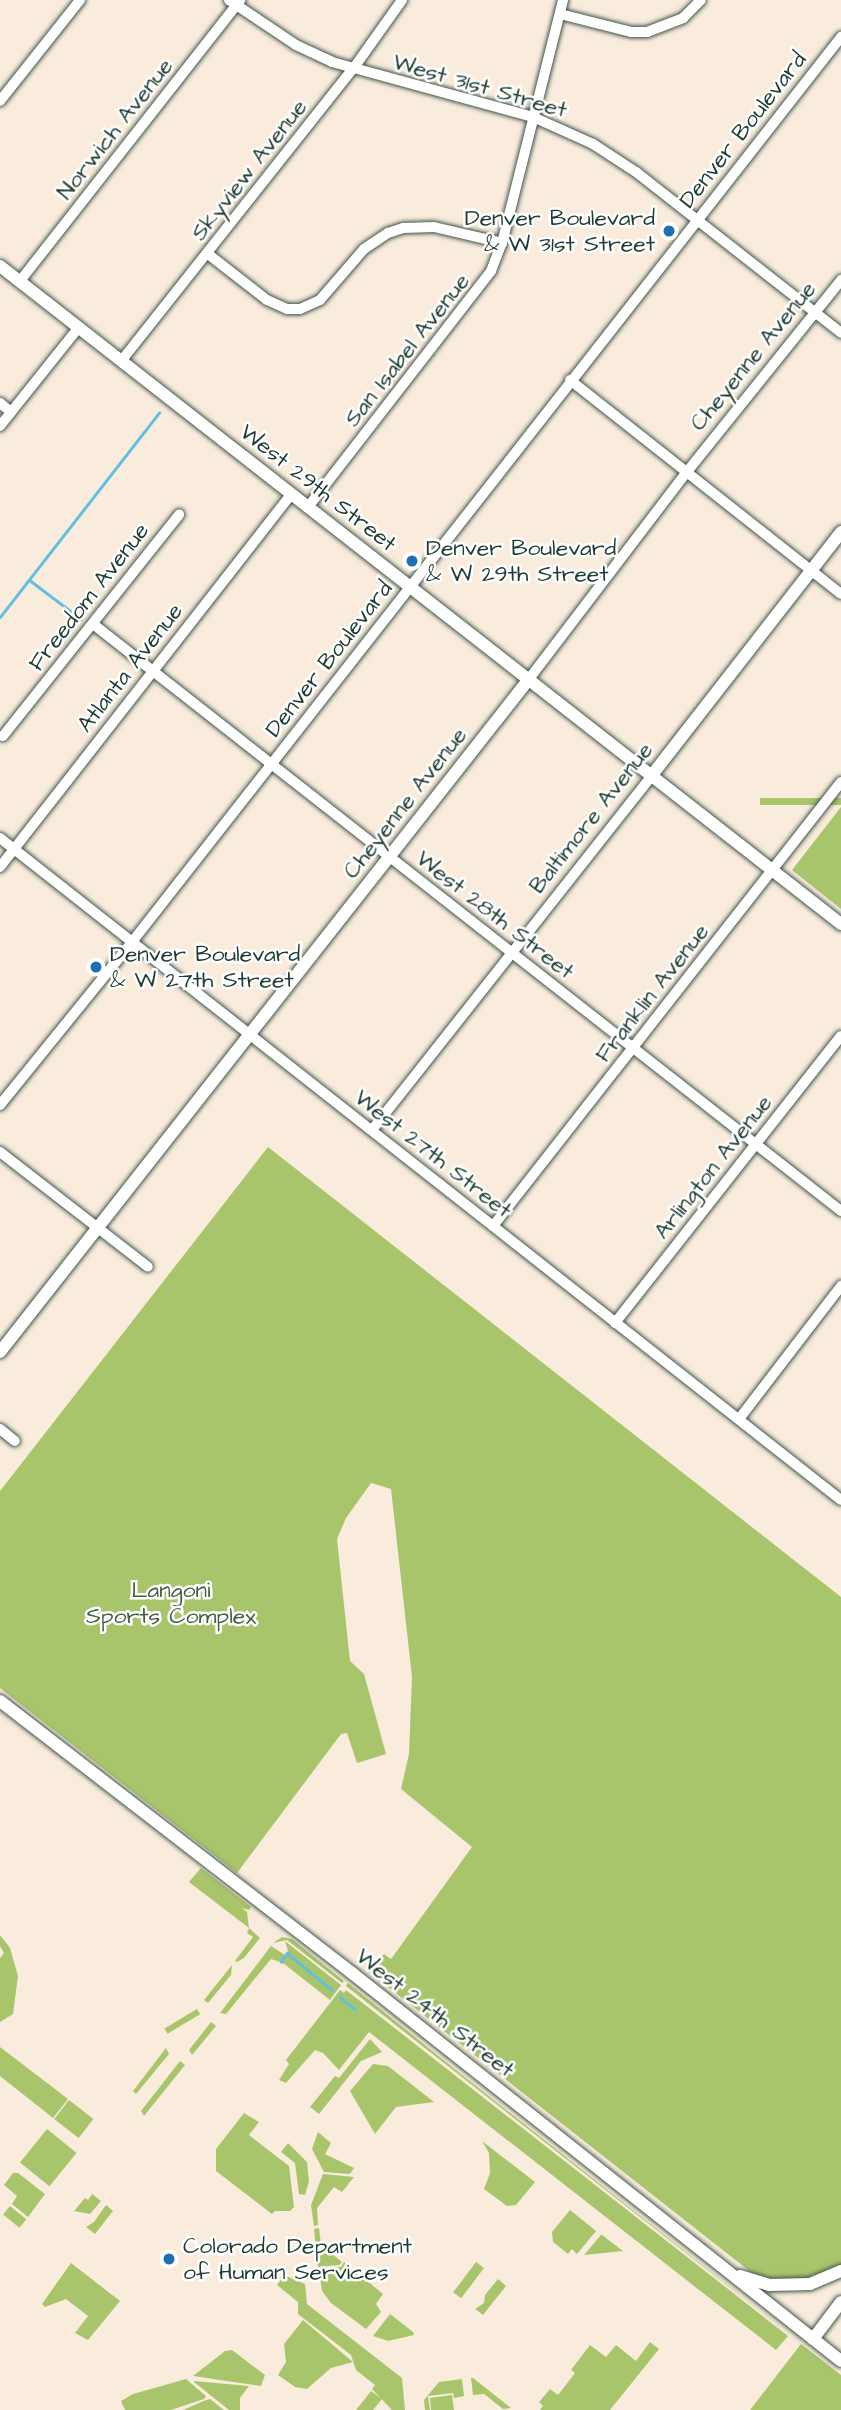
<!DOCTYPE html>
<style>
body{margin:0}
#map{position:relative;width:841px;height:2410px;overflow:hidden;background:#f9ecdc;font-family:"Architects Daughter",sans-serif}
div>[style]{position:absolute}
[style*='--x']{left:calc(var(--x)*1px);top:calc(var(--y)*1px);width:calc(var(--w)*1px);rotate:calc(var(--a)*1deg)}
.green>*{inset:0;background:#a9c56c;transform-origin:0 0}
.stream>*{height:2.5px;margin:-1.25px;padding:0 1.25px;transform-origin:1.25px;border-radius:1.25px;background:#61bfdf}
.roads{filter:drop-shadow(0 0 2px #40574d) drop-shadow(0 0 2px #40574d)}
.minor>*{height:10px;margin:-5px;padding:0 5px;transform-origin:5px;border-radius:5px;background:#fff}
.tertiary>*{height:12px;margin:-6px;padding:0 6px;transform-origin:6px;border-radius:6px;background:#fff}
.dots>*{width:19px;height:19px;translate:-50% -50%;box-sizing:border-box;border:4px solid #fff;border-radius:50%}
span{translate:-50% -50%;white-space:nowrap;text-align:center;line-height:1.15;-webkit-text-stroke:5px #fff;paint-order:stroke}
.street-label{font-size:23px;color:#1f3d34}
.poi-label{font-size:23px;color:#1f3d34}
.right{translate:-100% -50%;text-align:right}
.left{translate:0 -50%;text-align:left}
.park-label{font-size:23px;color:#425f42}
</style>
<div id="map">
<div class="green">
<div style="left:841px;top:798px;width:7px;height:81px;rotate:90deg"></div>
<div style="clip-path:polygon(841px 807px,841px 909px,792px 870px)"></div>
<div style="clip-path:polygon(268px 1147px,841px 1597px,841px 2265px,827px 2272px,798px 2280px,772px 2279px,752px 2273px,369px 1972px,384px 1954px,391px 1959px,472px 1847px,401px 1789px,409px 1754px,412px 1677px,391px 1489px,371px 1483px,346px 1518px,337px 1539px,350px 1661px,364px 1674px,386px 1754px,357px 1763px,347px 1733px,341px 1734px,237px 1873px,0 1688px,0 1491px)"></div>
<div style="clip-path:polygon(201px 1868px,251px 1907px,249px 1910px,242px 1908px,247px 1912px,249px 1928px,260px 1938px,244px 1958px,237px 1962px,235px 1961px,253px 1937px,247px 1933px,249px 1928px,189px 1882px)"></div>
<div style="clip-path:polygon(0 1935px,10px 1948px,18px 1976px,13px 2014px,0 2022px,0 1958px,4px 1953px,0 1946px)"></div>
<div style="clip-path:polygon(282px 1937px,292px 1939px,344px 1981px,342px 1983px,287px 1940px,273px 1943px)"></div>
<div style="clip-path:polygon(285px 1941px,341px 1985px,330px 2000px,283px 1963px,271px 1959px,226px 2014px,220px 2013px,271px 1946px,285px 1955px,288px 1951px)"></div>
<div style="clip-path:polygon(232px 1965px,231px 1975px,208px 2003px,204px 2000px)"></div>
<div style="clip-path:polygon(348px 1983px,452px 2067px,789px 2334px,346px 1986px)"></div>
<div style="clip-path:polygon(340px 1990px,344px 1993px,346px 1990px,788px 2336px,776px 2350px,369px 2032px,339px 2070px,323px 2053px,315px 2050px,286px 2083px,279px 2080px,289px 2064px,286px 2060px)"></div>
<div style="left:197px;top:2009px;width:6px;height:38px;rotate:59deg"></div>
<div style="clip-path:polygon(211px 2022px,216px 2026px,192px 2055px,189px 2050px)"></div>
<div style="clip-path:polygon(370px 2039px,382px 2052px,361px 2061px,319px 2114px,310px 2107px,335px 2076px,339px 2078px)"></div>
<div style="clip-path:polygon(0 2047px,68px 2099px,53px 2118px,0 2076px)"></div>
<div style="clip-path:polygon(166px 2048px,169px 2054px,136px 2094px,133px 2091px)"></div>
<div style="clip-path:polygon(180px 2061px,185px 2065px,144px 2116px,141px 2111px)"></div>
<div style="clip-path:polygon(373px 2064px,388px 2066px,434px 2102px,396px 2107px,375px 2134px,350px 2091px)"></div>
<div style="left:69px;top:2100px;width:31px;height:24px;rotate:38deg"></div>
<div style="clip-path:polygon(244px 2113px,259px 2122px,249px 2135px,289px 2166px,294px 2207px,290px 2211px,275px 2211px,272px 2214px,216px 2171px,216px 2149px)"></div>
<div style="left:47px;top:2129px;width:38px;height:43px;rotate:39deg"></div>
<div style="clip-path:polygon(318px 2132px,331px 2143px,325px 2154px,354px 2168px,350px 2174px,324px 2172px,312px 2149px)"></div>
<div style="clip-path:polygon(482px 2141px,535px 2182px,516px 2205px,507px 2206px,484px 2189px,490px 2173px,489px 2153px)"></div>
<div style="clip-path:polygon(288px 2143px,307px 2162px,309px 2182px,305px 2195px,299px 2194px,295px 2163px,281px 2152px)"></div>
<div style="clip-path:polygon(13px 2173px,18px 2173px,45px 2194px,28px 2217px,12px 2204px,17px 2196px,4px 2185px)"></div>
<div style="clip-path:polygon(323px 2174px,354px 2177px,342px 2192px,334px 2187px,317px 2208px,318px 2225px,314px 2226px,311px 2205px)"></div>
<div style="clip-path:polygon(92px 2194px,101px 2201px,90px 2214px,74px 2211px,85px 2198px,88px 2200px)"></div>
<div style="clip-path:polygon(106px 2205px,113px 2211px,95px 2234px,86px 2227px,94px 2222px)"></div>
<div style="left:10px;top:2206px;width:21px;height:11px;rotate:39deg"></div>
<div style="clip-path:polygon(570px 2210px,596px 2231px,577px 2254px,572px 2249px,568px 2254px,553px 2242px,552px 2232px)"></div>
<div style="clip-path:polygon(319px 2228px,321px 2245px,342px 2262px,339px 2265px,318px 2267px,314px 2229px)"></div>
<div style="clip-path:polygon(601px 2235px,602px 2235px,623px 2251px,584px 2255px)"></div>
<div style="clip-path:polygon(344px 2262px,383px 2294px,376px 2304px,381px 2312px,366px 2329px,331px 2303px,322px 2291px,320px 2276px,332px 2273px,331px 2268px,341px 2267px)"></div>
<div style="left:476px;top:2262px;width:10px;height:38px;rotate:37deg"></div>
<div style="clip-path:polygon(71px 2263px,120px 2301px,88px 2340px,75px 2333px,88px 2316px,66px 2299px,45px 2307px,42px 2304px)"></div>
<div style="clip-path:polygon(284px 2275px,305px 2284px,307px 2304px,402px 2378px,405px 2410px,392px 2410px,372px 2389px,375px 2385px,356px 2370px,351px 2355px,298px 2314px,298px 2302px,277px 2285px)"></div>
<div style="clip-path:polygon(498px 2279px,506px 2286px,483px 2315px,475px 2309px,484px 2303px,485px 2295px)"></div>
<div style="clip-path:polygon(390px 2314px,413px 2332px,414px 2335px,388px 2341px,373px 2336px)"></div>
<div style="clip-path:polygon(303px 2320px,353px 2362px,331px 2368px,307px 2389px,295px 2387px,278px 2375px,286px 2362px,284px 2344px)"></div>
<div style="clip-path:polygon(650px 2342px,659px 2349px,610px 2410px,540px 2410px,543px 2406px,539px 2402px,550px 2389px,558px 2395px,575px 2373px,571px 2370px,590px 2345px,606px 2357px,616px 2345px,636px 2361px)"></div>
<div style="clip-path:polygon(801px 2344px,841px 2375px,841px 2410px,750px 2410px)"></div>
<div style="clip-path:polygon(232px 2350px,265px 2375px,261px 2386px,193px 2376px,225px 2351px)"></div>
<div style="clip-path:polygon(471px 2378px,473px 2378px,511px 2408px,503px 2409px,484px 2394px,473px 2395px)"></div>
<div style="clip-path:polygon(186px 2379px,206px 2396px,204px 2399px,171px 2410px,125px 2410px,121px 2401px,133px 2394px)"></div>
<div style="clip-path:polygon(462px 2379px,464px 2396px,454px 2398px,453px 2393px,428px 2396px,430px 2410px,425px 2410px,424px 2400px,439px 2382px)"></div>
<div style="clip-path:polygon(194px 2382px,194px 2381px,249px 2386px,240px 2398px,240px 2410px,229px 2410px)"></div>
<div style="clip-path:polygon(371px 2391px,382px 2399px,373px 2410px,356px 2410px)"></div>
<div style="clip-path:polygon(452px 2395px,454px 2410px,431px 2410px,430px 2398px)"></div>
<div style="clip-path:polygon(210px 2399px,224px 2410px,183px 2410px,206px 2400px)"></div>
</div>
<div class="stream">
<div style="--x:31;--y:581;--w:63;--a:37.2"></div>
<div style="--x:0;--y:617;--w:259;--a:-52.1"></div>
<div style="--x:281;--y:1962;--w:11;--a:-56"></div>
<div style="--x:287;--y:1953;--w:58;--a:39.4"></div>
<div style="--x:340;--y:1997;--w:19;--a:39"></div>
</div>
<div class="roads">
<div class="minor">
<div style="--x:229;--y:0;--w:81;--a:33.9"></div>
<div style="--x:296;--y:45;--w:40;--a:25"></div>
<div style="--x:332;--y:62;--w:208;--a:15.3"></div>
<div style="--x:533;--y:117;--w:66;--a:24.2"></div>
<div style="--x:593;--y:144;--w:51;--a:33.1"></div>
<div style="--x:636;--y:172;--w:261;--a:38.1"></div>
<div style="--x:560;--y:14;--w:73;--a:14.2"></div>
<div style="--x:631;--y:32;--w:16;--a:0"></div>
<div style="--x:647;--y:32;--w:39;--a:-21"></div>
<div style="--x:683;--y:18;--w:25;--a:-45"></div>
<div style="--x:0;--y:101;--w:129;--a:-51.6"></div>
<div style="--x:208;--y:254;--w:75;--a:37.9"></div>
<div style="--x:267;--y:300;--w:22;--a:24"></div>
<div style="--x:287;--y:309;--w:13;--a:0"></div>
<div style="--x:300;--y:309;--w:22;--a:-24"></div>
<div style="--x:320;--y:300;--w:67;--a:-49.2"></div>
<div style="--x:364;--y:249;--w:29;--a:-34"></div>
<div style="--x:388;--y:233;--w:16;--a:-18"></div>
<div style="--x:403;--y:228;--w:31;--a:-2"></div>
<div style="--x:434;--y:227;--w:70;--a:13.2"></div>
<div style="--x:20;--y:281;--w:357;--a:-51.9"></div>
<div style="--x:122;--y:360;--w:372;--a:-51.6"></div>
<div style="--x:353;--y:69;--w:85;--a:-54.6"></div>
<div style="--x:570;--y:380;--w:345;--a:38.3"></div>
<div style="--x:0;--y:403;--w:14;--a:39"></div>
<div style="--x:0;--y:426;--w:127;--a:-51.4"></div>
<div style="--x:308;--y:507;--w:299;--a:-52.2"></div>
<div style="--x:491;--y:271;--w:30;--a:-69"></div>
<div style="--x:502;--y:243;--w:251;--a:-75.9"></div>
<div style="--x:93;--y:624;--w:951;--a:38.12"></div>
<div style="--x:529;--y:679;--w:259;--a:-52.7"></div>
<div style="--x:686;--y:473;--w:248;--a:-51.2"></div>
<div style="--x:3;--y:736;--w:283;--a:-51.5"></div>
<div style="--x:0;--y:838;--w:1070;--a:38.21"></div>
<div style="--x:0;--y:867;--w:473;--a:-52"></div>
<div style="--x:0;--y:1105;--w:210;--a:-51"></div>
<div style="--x:132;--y:942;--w:1150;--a:-51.92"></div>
<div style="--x:372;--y:1130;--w:452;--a:-51.7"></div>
<div style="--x:0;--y:1152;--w:187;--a:37.8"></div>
<div style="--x:493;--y:1226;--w:564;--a:-51.91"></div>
<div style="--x:615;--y:1323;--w:365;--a:-51.8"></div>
<div style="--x:739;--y:1419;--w:168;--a:-52.5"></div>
<div style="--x:0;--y:1429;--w:19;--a:39"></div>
</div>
<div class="tertiary">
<div style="--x:0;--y:266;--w:1068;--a:38.04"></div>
<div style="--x:652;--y:775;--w:308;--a:-52.1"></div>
<div style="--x:0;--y:1352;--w:856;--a:-51.83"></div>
<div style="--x:0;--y:1701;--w:445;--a:37.7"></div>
<div style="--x:352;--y:1973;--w:624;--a:38.43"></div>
<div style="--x:740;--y:2276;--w:30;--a:17"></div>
<div style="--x:769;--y:2285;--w:41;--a:-1.4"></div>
<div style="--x:810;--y:2284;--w:34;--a:-23"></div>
<div style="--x:813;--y:2339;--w:46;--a:-52.9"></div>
</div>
</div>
<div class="dots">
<div style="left:669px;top:231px;background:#1f6fb2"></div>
<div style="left:412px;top:561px;background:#1f6fb2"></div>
<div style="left:96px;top:967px;background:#1f6fb2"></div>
<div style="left:169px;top:2259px;background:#1f6fb2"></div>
</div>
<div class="street-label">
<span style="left:480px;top:86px;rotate:16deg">West 31st Street</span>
<span style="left:115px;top:129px;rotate:-52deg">Norwich Avenue</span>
<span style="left:743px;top:130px;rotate:-52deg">Denver Boulevard</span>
<span style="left:249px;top:170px;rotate:-52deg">Skyview Avenue</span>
<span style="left:407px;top:350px;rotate:-52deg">San Isabel Avenue</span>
<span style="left:753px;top:356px;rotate:-51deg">Cheyenne Avenue</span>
<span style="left:318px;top:488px;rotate:38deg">West 29th Street</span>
<span style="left:89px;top:597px;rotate:-52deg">Freedom Avenue</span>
<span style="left:329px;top:659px;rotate:-52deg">Denver Boulevard</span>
<span style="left:130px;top:668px;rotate:-52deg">Atlanta Avenue</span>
<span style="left:405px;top:803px;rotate:-52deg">Cheyenne Avenue</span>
<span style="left:591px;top:818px;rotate:-52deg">Baltimore Avenue</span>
<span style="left:495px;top:915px;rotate:38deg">West 28th Street</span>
<span style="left:652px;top:993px;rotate:-52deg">Franklin Avenue</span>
<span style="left:433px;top:1154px;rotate:38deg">West 27th Street</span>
<span style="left:713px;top:1167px;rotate:-52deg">Arlington Avenue</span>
<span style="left:435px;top:2013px;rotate:38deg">West 24th Street</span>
</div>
<div class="poi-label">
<span class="right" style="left:655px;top:231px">Denver Boulevard<br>&amp; W 31st Street</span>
<span class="left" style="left:426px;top:561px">Denver Boulevard<br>&amp; W 29th Street</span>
<span class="left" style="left:110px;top:967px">Denver Boulevard<br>&amp; W 27th Street</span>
<span class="left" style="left:183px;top:2259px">Colorado Department<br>of Human Services</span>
</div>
<div class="park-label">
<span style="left:171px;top:1603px">Langoni<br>Sports Complex</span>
</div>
</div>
